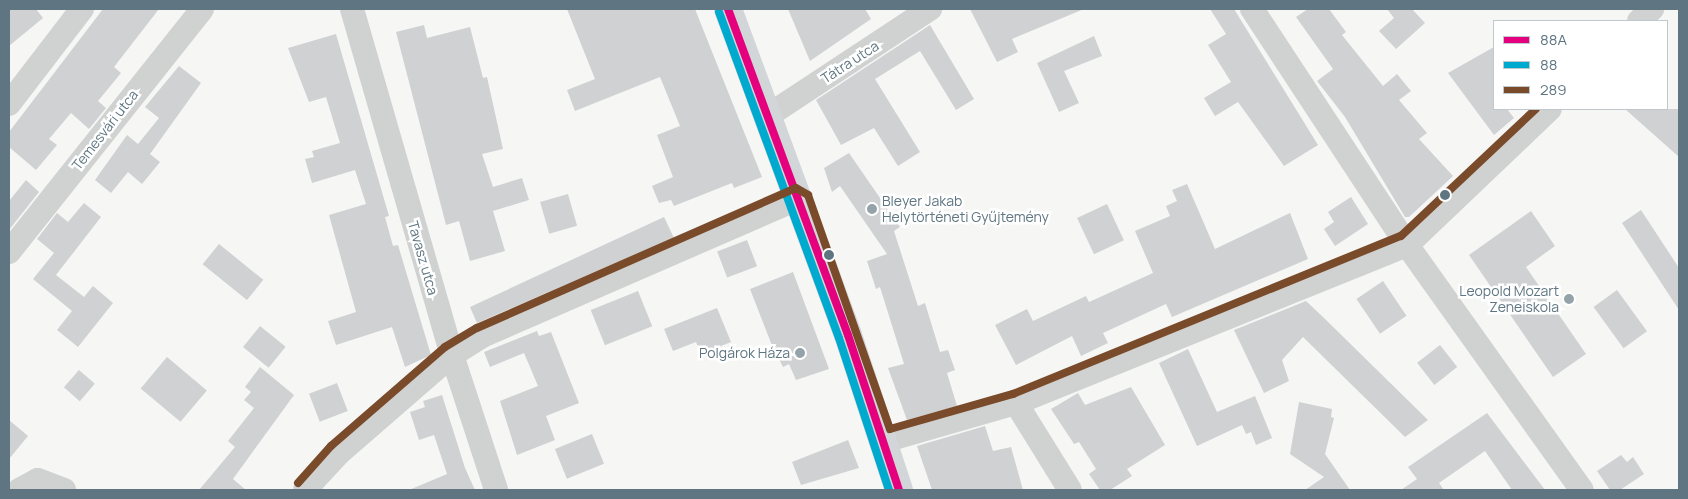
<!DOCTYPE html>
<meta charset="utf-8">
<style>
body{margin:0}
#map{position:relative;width:1688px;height:499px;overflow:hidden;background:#f6f6f5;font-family:Manrope,sans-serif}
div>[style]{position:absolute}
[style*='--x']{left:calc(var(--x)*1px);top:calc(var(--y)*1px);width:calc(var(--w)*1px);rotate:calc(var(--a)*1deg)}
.building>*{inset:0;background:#cfd1d2;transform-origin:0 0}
.street>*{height:24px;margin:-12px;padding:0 12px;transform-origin:12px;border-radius:12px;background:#d0d1d1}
.primary>*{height:28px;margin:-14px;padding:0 14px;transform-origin:14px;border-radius:14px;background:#d2d6d8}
.bus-1>*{height:8px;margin:-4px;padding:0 4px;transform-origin:4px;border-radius:4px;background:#e5007d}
.bus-2>*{height:8px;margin:-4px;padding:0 4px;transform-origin:4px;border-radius:4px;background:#00a9ce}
.bus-3>*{height:8px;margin:-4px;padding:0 4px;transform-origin:4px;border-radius:4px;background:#7a4b2a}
.dots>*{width:14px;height:14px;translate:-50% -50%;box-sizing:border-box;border:2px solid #fff;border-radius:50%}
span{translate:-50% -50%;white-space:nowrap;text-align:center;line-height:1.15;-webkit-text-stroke:5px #fff;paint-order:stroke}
.street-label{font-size:14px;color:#5f7682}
.poi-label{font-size:14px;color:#5f7682}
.left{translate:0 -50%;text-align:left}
.right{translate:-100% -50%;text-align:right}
.frame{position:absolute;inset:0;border:10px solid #5f7682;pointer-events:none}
.legend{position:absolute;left:1493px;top:20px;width:175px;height:90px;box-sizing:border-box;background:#fff;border:1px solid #bfc8cd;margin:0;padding:6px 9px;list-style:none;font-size:15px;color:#5f7682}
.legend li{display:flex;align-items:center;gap:10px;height:25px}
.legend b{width:25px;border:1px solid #bfc8cd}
</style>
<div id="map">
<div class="building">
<div style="clip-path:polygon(9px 9px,36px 9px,43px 18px,9px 46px)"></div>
<div style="clip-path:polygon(103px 9px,159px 9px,114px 67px,121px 73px,98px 101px,106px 108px,89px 129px,71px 113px,49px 139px,57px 145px,36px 170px,9px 147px,9px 132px)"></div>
<div style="clip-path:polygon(567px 9px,695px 9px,762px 177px,734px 188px,732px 183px,674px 206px,671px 200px,659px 203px,652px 186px,673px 177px,657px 135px,680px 126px,660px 77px,575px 111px,567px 90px,595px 79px)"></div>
<div style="clip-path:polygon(788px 9px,865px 9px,871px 19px,810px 61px)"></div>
<div style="clip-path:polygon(970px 9px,1084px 9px,1012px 39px,1018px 52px,997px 62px)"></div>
<div style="clip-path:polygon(1210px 9px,1234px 9px,1318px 145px,1284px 166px,1238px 102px,1215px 116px,1204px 98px,1231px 82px,1208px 45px,1226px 34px)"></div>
<div style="clip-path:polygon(1308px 9px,1329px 9px,1346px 32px,1342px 35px,1383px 86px,1397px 74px,1411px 91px,1399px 100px,1427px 133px,1419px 139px,1453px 176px,1409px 217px,1405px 217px,1345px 117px,1317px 81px,1333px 69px,1296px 17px)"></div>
<div style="clip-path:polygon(1387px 9px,1412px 9px,1425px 23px,1396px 49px,1379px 31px,1394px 18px)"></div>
<div style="clip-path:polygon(424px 25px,427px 38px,470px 27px,483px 78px,487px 77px,503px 149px,482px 154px,493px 187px,522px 178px,529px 200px,493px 211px,505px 251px,470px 261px,459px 221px,446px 225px,396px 32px)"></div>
<div style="clip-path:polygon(930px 25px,974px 99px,956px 110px,920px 51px,875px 79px,920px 152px,898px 166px,874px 128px,841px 145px,816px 100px)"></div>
<div style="clip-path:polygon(336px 34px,389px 216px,385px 217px,393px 246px,398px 245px,431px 355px,405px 367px,392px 327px,336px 345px,328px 321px,356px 312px,329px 215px,366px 204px,355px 170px,312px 183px,305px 159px,314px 157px,312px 151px,340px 143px,326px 97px,309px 102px,288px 48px)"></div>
<div style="clip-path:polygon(1094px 36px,1102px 56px,1064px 71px,1079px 103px,1059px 112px,1037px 63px)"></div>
<div style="clip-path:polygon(1494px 47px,1494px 109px,1507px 109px,1514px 118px,1494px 135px,1448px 73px)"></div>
<div style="clip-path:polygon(179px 66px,201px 83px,150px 154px,160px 162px,142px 184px,128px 172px,111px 193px,95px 180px,127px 135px,138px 144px,159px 118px,145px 107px)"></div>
<div style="clip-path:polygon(1625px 109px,1679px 109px,1679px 157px)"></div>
<div style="clip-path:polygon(849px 153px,900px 227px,894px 231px,918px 306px,925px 303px,940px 352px,948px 350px,955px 370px,947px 373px,957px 406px,907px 420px,888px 368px,904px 364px,880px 287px,876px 289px,867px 261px,887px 254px,840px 186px,832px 192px,824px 168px)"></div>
<div style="clip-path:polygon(26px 180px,39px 192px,9px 230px,9px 201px)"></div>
<div style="clip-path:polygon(1187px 184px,1215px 249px,1290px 213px,1308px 259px,1172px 317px,1166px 304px,1103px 333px,1108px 343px,1081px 356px,1072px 336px,1016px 365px,995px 325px,1027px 309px,1033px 321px,1086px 296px,1089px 302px,1153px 273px,1135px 231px,1170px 216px,1166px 206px,1177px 201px,1172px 190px)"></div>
<div style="left:568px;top:194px;width:33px;height:29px;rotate:74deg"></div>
<div style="clip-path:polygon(1351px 197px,1368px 224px,1335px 246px,1324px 229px,1334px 222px,1328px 212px)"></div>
<div style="clip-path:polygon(84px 203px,101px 217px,56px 275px,84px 297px,93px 286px,113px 303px,78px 347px,57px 330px,72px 311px,33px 279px,54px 253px,37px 239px,57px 213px,68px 222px)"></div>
<div style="left:1107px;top:204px;width:40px;height:33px;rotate:65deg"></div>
<div style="clip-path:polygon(1641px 210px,1679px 268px,1679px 310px,1622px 223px)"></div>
<div style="clip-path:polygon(1531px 211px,1555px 246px,1526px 267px,1586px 354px,1553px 377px,1469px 255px)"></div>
<div style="clip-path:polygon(664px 217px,674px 238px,477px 323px,470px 307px)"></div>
<div style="left:747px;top:240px;width:28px;height:32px;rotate:69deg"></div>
<div style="left:219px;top:244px;width:57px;height:26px;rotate:39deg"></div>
<div style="clip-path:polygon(793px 272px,829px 369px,796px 380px,789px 364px,783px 367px,771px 343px,750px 289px)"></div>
<div style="left:1383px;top:281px;width:42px;height:32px;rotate:56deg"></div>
<div style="left:1617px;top:290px;width:51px;height:29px;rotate:54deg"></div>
<div style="left:638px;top:291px;width:38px;height:51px;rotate:68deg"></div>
<div style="clip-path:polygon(1306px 301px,1323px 317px,1428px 420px,1405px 437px,1303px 337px,1282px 360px,1289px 381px,1264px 393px,1234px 330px)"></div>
<div style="clip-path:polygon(717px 308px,731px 342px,701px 354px,696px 342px,673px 351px,664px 329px)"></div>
<div style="left:260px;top:326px;width:33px;height:27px;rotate:39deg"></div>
<div style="clip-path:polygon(537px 331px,539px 336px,551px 332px,579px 403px,546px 416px,555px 440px,517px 455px,500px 401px,538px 386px,524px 353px,490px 367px,484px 352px)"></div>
<div style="left:1440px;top:345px;width:28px;height:29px;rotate:52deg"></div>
<div style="clip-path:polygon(1188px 349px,1217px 412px,1255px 396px,1272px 438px,1256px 445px,1251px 432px,1246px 434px,1242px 425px,1197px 446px,1159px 363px)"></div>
<div style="left:167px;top:357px;width:52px;height:41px;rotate:40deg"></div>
<div style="clip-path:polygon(260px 367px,294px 395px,233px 479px,246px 490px,199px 490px,235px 447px,228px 441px,254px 408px,244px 400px,251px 392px,245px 387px)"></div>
<div style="left:79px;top:370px;width:21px;height:23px;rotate:41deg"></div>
<div style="left:337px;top:383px;width:30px;height:30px;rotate:69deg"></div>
<div style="clip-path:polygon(1131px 387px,1165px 445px,1127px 469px,1132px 476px,1110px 490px,1100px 490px,1089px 474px,1096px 469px,1079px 442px,1074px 444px,1051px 409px,1078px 393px,1085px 405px)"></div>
<div style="clip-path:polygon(442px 395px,465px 468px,475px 490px,409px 490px,447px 474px,434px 435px,419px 440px,410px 412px,425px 407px,423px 401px)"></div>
<div style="clip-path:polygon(1299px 402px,1332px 409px,1331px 417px,1334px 418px,1325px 454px,1350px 490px,1305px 490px,1324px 477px,1290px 454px)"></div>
<div style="clip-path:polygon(1487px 413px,1545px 490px,1512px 490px,1485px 451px,1439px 483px,1444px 490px,1401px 490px,1417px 479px,1408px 467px)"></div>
<div style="clip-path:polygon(9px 420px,28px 436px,9px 459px)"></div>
<div style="clip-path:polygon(985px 426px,993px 451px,1011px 447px,1023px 490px,932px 490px,917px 446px)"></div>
<div style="left:592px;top:434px;width:32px;height:40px;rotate:68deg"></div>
<div style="clip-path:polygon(848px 440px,859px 468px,801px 485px,792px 462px)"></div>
<div style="clip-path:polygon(1621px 455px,1627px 462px,1633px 457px,1644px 474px,1620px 490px,1610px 490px,1597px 471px)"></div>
</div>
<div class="street">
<div style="--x:352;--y:9;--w:360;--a:73.9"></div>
<div style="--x:452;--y:355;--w:142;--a:71.9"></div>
<div style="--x:1252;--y:9;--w:282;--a:56.7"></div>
<div style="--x:1407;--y:245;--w:301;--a:54.5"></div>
<div style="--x:1639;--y:21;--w:18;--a:-43"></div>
<div style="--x:9;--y:104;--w:120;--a:-52.5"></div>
<div style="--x:769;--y:115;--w:193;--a:-33.4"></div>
<div style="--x:9;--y:252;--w:310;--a:-51.5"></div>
<div style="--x:1016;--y:403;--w:102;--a:58.2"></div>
<div style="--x:884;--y:441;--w:137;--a:-16.1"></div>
<div style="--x:1016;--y:403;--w:422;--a:-22"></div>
<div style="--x:1407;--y:245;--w:197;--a:-43.6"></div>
<div style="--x:19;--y:490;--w:21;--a:-28"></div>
<div style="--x:38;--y:480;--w:28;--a:21"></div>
<div style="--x:305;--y:490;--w:49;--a:-47.5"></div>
<div style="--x:338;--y:454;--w:151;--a:-41"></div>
<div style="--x:452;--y:355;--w:36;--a:-32"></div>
<div style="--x:482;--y:336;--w:346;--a:-23.5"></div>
</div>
<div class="primary">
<div style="--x:728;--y:9;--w:347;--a:69.8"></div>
<div style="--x:848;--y:335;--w:163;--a:71.8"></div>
</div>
<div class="bus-1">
<div style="--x:728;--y:9;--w:347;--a:69.8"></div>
<div style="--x:848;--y:335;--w:163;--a:71.8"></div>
</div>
<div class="bus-2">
<div style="--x:719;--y:12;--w:347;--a:69.8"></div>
<div style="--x:839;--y:338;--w:160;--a:71.8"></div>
</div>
<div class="bus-3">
<div style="--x:298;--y:483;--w:50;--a:-48.3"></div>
<div style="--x:331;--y:446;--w:151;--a:-41"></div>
<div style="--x:445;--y:347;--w:37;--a:-31"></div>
<div style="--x:477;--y:328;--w:348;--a:-23.7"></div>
<div style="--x:796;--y:188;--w:14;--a:30"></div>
<div style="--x:808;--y:195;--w:248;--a:70.7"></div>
<div style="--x:890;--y:429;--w:128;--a:-15.9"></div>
<div style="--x:1013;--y:394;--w:419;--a:-22.2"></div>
<div style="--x:1401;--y:236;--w:185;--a:-43.3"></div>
</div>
<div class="dots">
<div style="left:1445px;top:195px;background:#5f7682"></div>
<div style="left:872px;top:209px;background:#94a3aa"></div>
<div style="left:829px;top:255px;background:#5f7682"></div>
<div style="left:1569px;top:299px;background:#94a3aa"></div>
<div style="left:800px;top:353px;background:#94a3aa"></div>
</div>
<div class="street-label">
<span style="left:850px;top:62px;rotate:-33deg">Tátra utca</span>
<span style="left:105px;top:130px;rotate:-52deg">Temesvári utca</span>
<span style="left:423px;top:258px;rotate:74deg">Tavasz utca</span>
</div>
<div class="poi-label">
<span class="left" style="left:882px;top:209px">Bleyer Jakab<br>Helytörténeti Gyűjtemény</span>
<span class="right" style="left:1559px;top:299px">Leopold Mozart<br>Zeneiskola</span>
<span class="right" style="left:790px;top:353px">Polgárok Háza</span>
</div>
<div class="frame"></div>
<ul class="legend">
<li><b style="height:6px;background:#e5007d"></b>88A</li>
<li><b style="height:6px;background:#00a9ce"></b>88</li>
<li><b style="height:6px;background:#7a4b2a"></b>289</li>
</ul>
</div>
